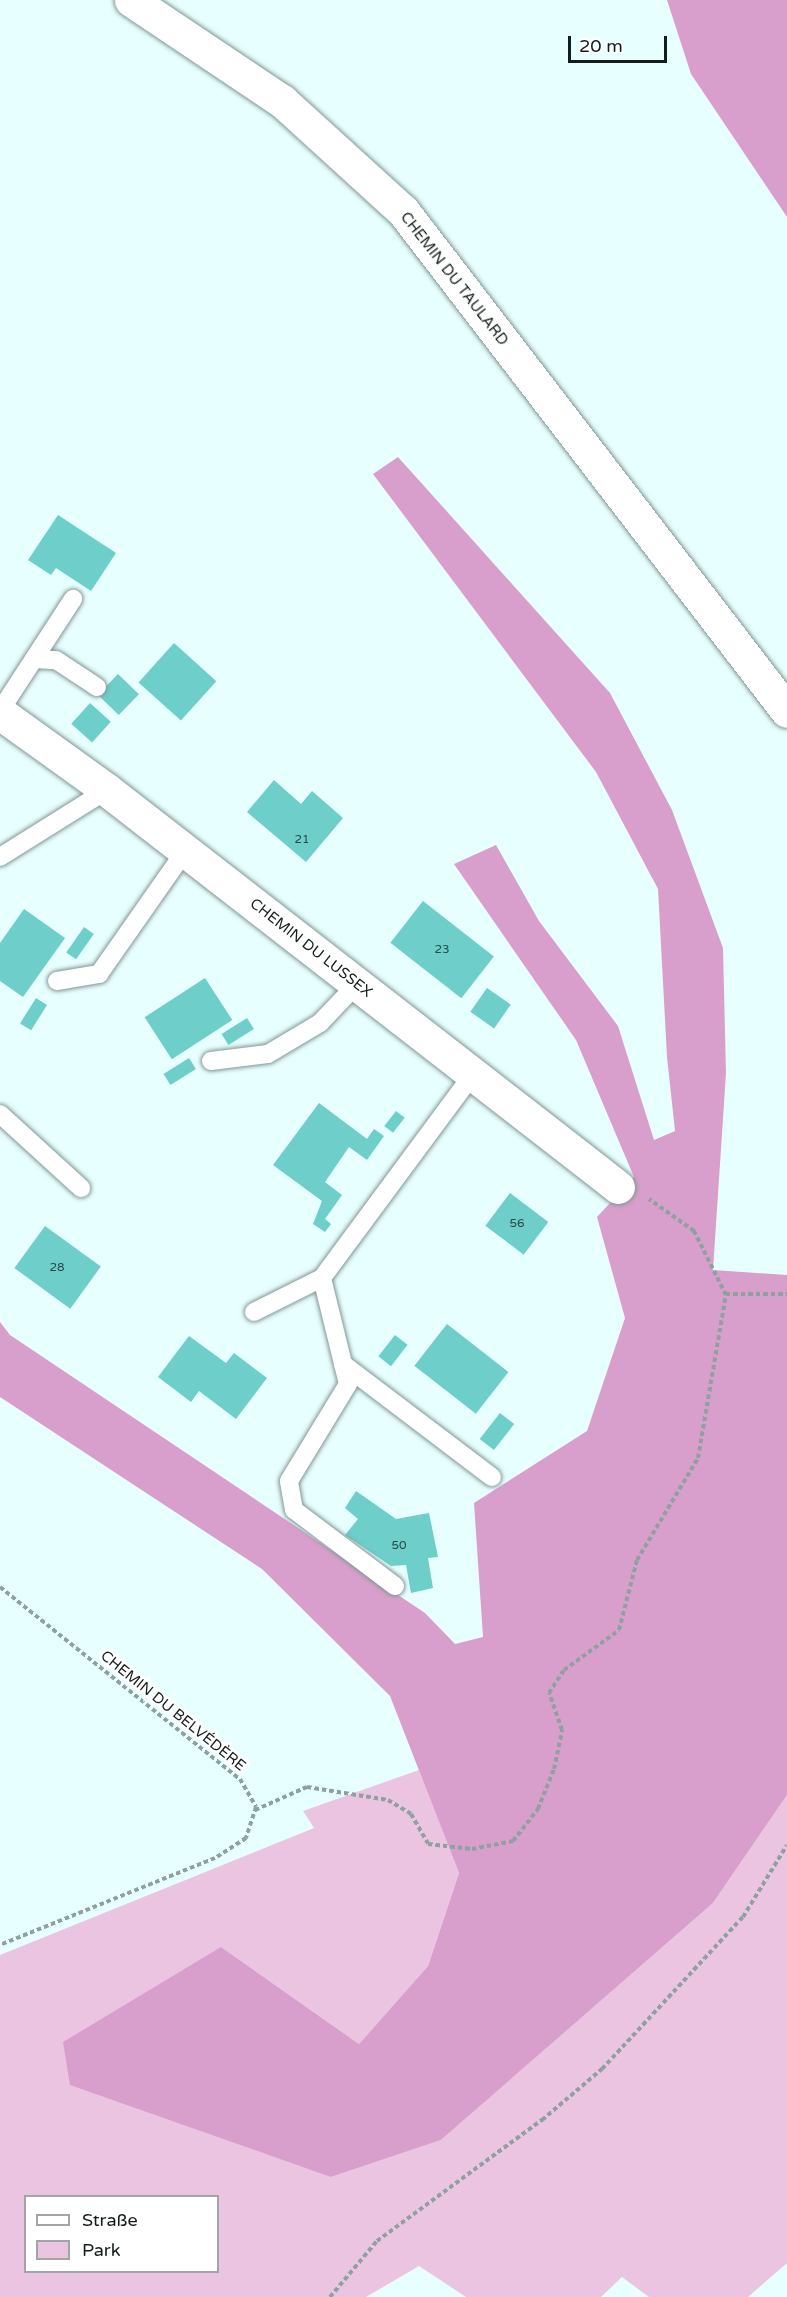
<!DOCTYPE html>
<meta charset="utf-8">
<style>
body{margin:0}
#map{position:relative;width:787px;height:2297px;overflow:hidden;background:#e7fffe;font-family:"Varela Round",sans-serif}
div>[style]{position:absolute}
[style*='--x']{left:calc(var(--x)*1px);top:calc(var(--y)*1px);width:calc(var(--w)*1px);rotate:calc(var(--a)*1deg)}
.green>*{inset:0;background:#ebc4e2}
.forest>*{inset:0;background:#d99fcc}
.building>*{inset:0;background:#6dceca;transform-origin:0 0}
.path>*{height:4px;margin-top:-2px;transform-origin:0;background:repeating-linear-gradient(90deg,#8ea09f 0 4.5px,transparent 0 7.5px)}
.roads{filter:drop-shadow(0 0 2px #819796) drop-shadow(0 0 2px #819796)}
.service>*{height:18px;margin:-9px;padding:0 9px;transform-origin:9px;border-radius:9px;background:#fff}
.minor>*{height:33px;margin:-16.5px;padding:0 16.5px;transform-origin:16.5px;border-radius:16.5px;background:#fff}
span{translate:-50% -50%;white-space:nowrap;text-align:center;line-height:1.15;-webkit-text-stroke:6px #fff;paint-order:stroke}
.number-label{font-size:12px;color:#2a4948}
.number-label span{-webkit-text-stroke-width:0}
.street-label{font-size:15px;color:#141d1c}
.legend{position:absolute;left:24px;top:2195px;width:195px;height:78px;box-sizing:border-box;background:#fff;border:2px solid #a1a5a4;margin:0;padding:8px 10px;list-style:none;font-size:18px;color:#141d1c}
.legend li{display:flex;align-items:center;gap:12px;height:30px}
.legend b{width:30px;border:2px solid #a1a5a4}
.scale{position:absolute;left:568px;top:36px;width:99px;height:27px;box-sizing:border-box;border:3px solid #141d1c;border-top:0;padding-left:8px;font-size:18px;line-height:21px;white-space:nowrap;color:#141d1c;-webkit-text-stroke:4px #fff;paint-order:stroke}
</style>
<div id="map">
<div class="green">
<div style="clip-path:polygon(evenodd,419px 1770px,459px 1873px,428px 1966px,359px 2044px,221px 1947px,331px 2177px,441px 2140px,713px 1903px,787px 1795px,787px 2263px,748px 2297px,649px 2297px,622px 2277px,601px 2297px,466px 2297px,419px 2266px,366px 2297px,0 2297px,0 1955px,314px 1828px,303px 1811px,419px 1770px,26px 2196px,218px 2196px,218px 2272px,26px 2272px,26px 2196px)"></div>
</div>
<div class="forest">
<div style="clip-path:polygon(667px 0,787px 0,787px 217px,691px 74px)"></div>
<div style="clip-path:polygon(398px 457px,610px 693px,672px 810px,723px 948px,726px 1073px,713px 1270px,787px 1275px,787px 1795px,713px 1903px,441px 2140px,331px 2177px,70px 2085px,63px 2042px,221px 1947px,359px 2044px,428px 1966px,459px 1873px,390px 1696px,262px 1569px,0 1397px,0 1322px,10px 1335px,425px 1613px,455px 1644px,483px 1637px,474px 1503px,587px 1431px,625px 1318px,597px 1217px,634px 1177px,576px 1040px,454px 864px,496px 845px,539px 921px,618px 1026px,654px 1140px,675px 1131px,667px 1057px,658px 889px,596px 772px,373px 474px)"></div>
</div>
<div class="building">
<div style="clip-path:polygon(58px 515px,116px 553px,91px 591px,56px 568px,51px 575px,28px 560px)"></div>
<div style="left:174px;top:643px;width:57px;height:53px;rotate:42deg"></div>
<div style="left:118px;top:674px;width:29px;height:29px;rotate:44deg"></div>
<div style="left:90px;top:703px;width:28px;height:28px;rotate:42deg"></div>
<div style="clip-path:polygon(274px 780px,301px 804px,312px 791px,343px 818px,306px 862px,247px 812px)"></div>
<div style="left:423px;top:901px;width:90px;height:53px;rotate:38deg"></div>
<div style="clip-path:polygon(24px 909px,65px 938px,23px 997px,0 981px,0 943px)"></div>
<div style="left:84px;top:927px;width:12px;height:31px;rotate:35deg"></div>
<div style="left:205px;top:978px;width:50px;height:72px;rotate:57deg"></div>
<div style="left:487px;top:988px;width:29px;height:29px;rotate:35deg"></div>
<div style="left:36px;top:998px;width:13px;height:30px;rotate:32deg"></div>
<div style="left:247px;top:1018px;width:13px;height:30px;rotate:58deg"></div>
<div style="left:189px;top:1058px;width:13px;height:30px;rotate:58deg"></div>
<div style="clip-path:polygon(319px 1103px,367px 1139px,374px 1129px,384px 1136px,367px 1160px,349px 1147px,325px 1182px,342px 1195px,325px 1219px,331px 1224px,325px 1232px,313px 1224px,322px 1201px,273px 1165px)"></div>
<div style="left:396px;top:1111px;width:11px;height:19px;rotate:38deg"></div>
<div style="left:510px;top:1193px;width:48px;height:41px;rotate:37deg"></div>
<div style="left:45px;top:1226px;width:69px;height:52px;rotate:36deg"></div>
<div style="left:447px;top:1324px;width:78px;height:53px;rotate:38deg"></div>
<div style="left:395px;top:1335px;width:16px;height:27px;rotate:38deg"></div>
<div style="clip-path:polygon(189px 1336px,226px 1363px,234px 1353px,267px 1378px,236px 1419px,199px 1391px,191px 1402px,158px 1377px)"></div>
<div style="left:500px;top:1413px;width:18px;height:33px;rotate:38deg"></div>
<div style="clip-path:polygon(356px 1491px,396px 1519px,429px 1513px,438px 1557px,428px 1558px,433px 1588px,411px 1593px,406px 1565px,391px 1566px,345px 1535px,358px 1519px,345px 1508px)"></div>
</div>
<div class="path">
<div style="--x:726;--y:1294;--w:61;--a:0"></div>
<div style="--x:0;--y:1587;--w:307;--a:38.7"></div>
<div style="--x:240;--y:1779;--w:32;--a:60"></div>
<div style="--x:256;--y:1807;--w:33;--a:108"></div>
<div style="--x:246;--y:1838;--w:37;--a:147"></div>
<div style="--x:215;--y:1858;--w:232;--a:158"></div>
<div style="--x:255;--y:1810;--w:57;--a:-23.9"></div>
<div style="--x:307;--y:1787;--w:82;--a:9.1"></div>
<div style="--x:388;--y:1800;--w:27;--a:31"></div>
<div style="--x:411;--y:1814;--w:34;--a:60"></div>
<div style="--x:428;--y:1844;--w:44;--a:6.5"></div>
<div style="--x:472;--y:1849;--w:42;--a:-11"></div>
<div style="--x:513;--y:1841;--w:41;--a:-52"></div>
<div style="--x:538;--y:1809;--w:43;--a:-68.2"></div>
<div style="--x:554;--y:1769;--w:40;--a:-78"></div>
<div style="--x:562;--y:1730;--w:39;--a:-109"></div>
<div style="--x:549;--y:1693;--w:27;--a:-57"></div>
<div style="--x:564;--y:1670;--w:68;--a:-36"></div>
<div style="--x:619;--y:1630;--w:72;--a:-75.6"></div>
<div style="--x:637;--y:1560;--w:119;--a:-59.1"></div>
<div style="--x:698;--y:1458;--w:165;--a:-80.3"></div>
<div style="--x:726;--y:1295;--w:72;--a:-116.6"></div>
<div style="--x:694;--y:1231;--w:55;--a:-144.6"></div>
<div style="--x:330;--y:2297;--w:73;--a:-50"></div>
<div style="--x:377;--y:2241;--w:205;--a:-36.3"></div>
<div style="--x:542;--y:2120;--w:79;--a:-40.4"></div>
<div style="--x:602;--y:2069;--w:207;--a:-47.2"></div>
<div style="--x:743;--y:1917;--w:84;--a:-58.6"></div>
</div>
<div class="roads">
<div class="service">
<div style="--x:34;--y:659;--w:22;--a:3"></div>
<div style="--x:56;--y:660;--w:49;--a:33.4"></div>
<div style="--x:0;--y:711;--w:134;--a:-56.9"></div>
<div style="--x:0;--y:857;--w:126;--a:-32.1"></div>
<div style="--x:57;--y:981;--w:43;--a:-9.5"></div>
<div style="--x:99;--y:974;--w:150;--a:-55"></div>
<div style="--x:211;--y:1061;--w:57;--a:-7"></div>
<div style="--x:268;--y:1054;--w:61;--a:-30.8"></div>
<div style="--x:320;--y:1023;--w:54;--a:-46.5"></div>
<div style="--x:0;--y:1114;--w:110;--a:42.4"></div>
<div style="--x:254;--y:1312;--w:76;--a:-26.6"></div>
<div style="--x:343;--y:1364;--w:187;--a:37.2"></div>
<div style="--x:395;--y:1586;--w:126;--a:-143"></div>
<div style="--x:294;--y:1510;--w:29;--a:-100"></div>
<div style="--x:289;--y:1481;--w:114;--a:-58.7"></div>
<div style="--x:348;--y:1384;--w:109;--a:-103.8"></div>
<div style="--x:322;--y:1278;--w:254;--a:-53.5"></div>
</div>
<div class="minor">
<div style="--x:131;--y:0;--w:182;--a:33.8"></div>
<div style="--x:282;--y:101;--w:164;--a:42.3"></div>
<div style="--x:403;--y:211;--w:630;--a:52.48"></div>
<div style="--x:0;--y:713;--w:132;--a:35.7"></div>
<div style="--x:107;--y:790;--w:647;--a:37.84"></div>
</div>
</div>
<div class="number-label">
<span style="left:302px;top:840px">21</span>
<span style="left:442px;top:950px">23</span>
<span style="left:517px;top:1224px">56</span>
<span style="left:57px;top:1268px">28</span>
<span style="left:399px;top:1546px">50</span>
</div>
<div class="street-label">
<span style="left:454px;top:279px;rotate:52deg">CHEMIN DU TAULARD</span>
<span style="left:311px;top:948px;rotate:38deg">CHEMIN DU LUSSEX</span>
<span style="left:173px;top:1711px;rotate:39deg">CHEMIN DU BELVÉDÈRE</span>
</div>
<ul class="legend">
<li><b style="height:8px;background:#fff"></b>Straße</li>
<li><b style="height:16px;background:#ebc4e2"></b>Park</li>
</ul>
<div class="scale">20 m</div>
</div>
